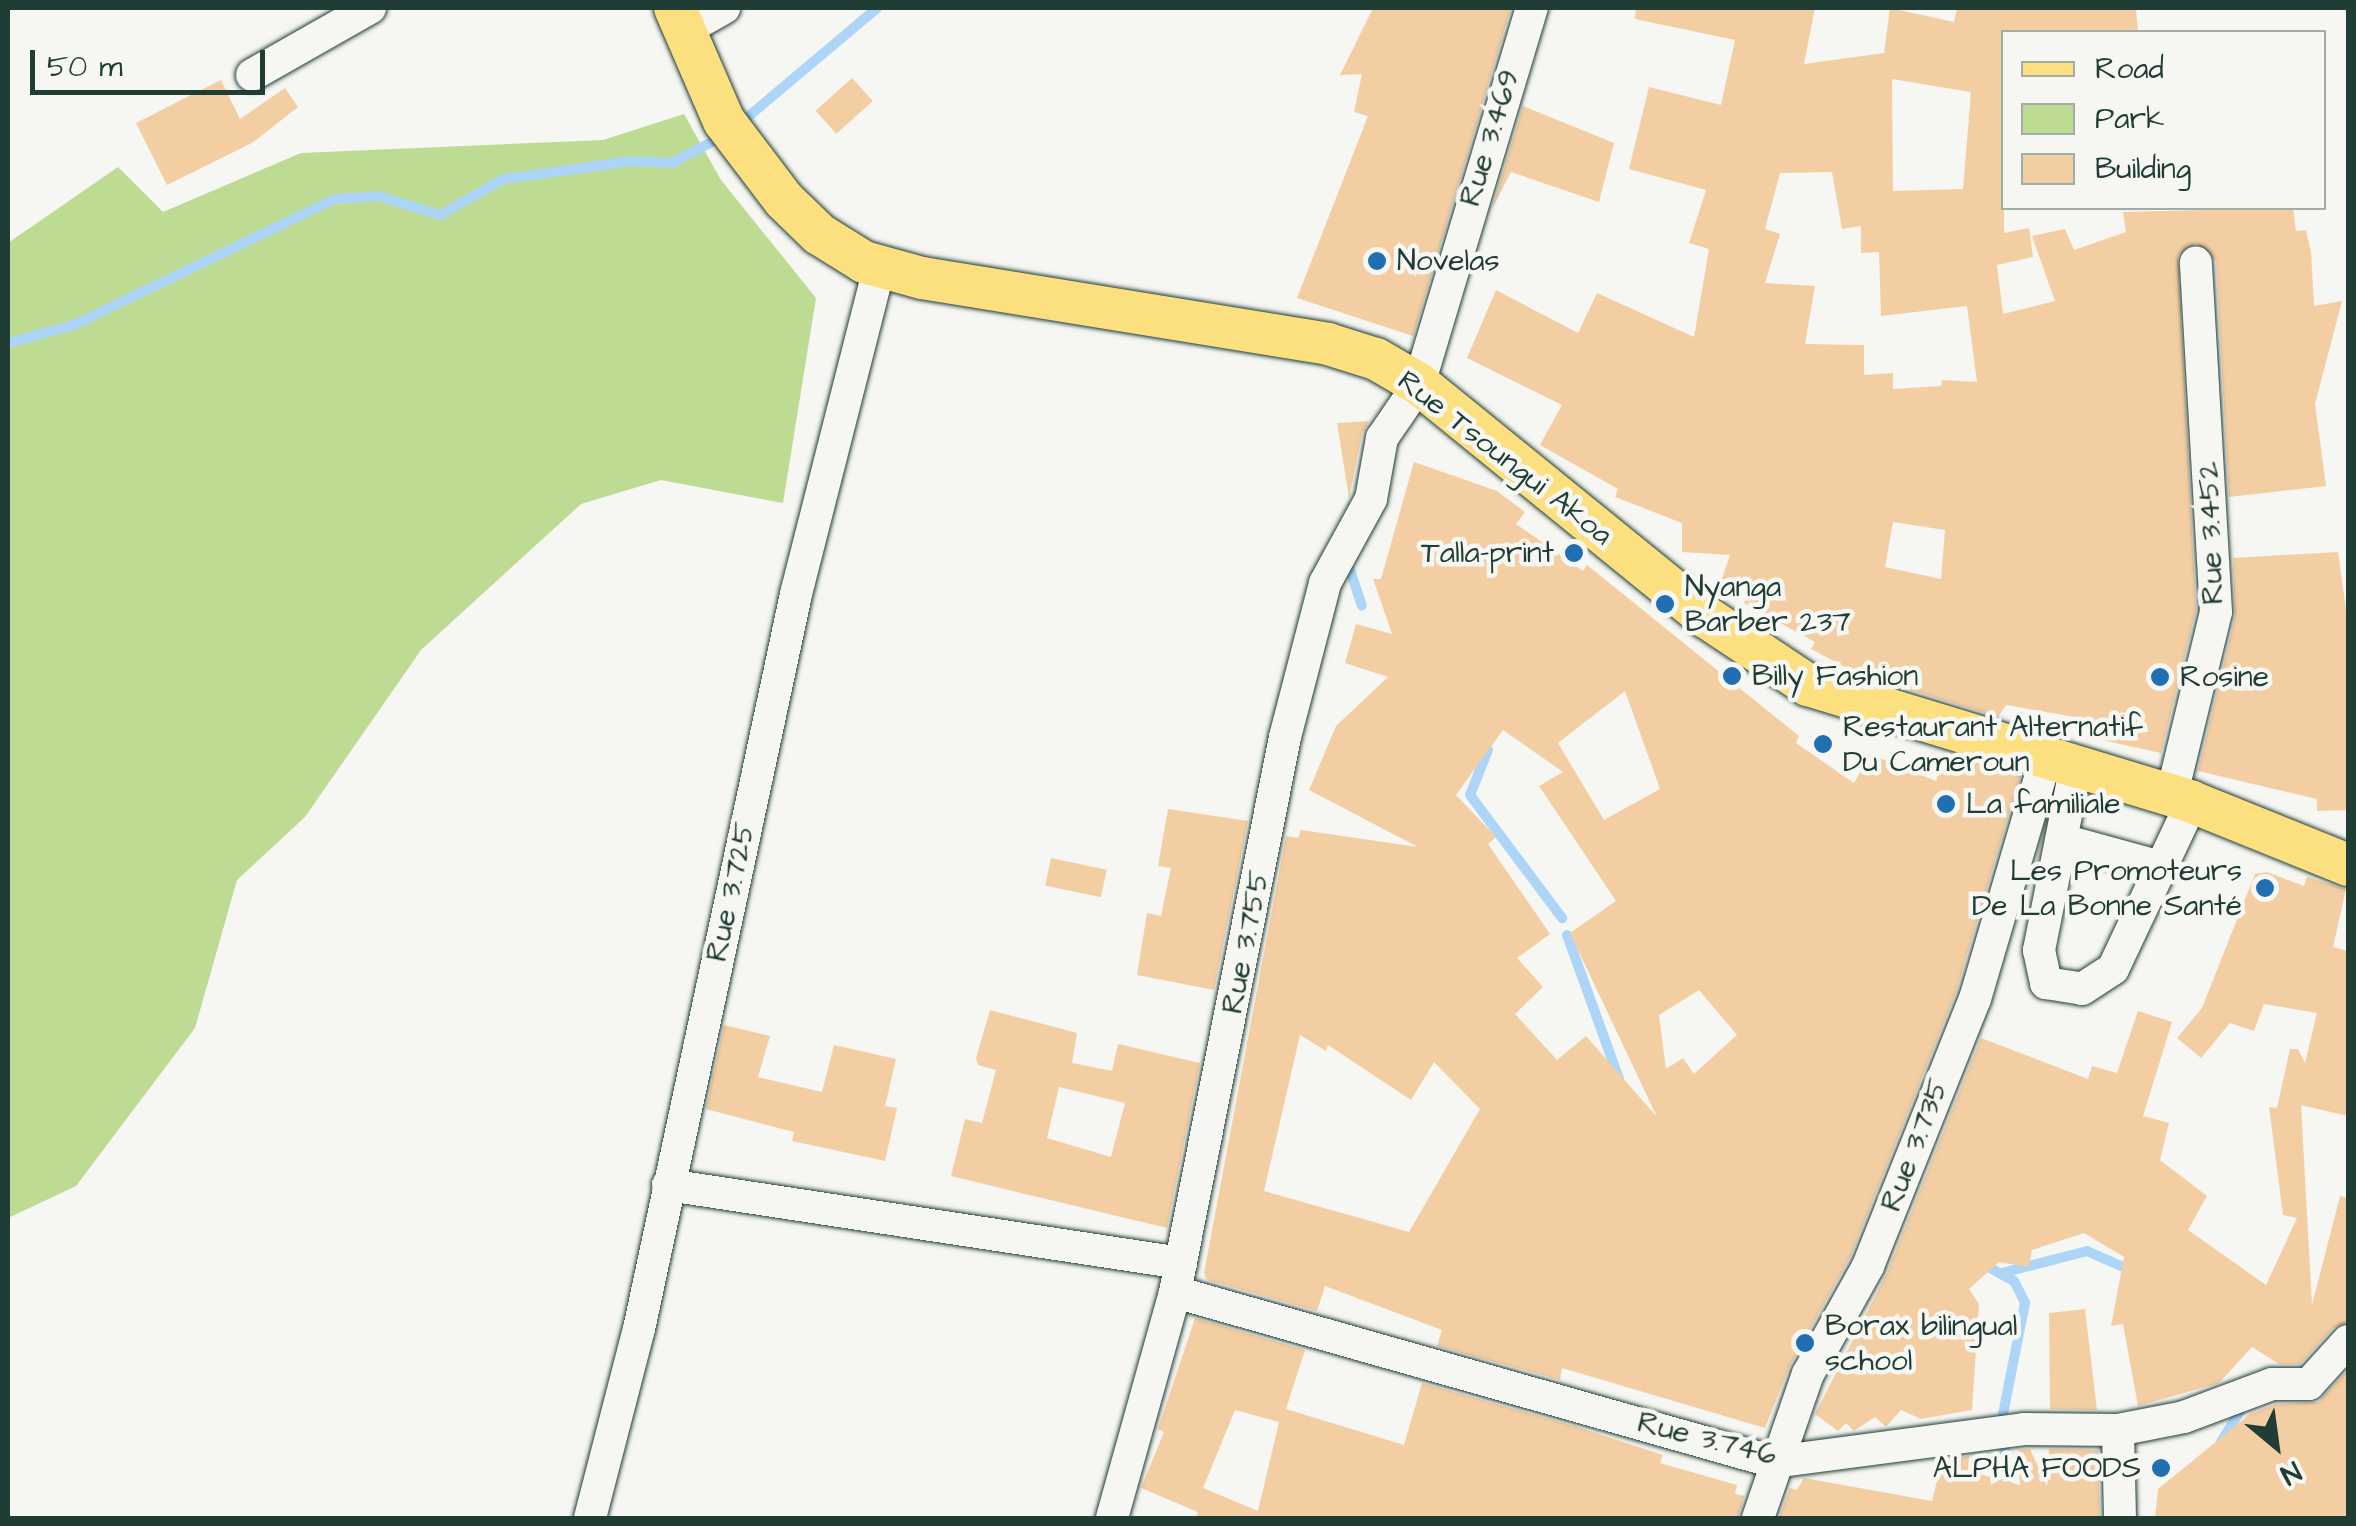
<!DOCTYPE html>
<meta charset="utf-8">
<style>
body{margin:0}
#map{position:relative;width:2356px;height:1526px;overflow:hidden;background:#f6f6f2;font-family:"Architects Daughter",sans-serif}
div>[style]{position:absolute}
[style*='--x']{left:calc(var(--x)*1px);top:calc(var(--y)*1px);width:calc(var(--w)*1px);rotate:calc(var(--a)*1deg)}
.green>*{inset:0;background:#bedb93}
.stream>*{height:10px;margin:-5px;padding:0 5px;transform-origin:5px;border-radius:5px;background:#acd5f7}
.building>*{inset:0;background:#f3cea3;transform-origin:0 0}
.roads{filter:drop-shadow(0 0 2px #1f3d34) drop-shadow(0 0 2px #1f3d34)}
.minor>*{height:32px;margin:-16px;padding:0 16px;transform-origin:16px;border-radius:16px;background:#f6f6f2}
.major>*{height:42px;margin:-21px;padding:0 21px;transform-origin:21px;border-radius:21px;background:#fce080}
.dots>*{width:28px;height:28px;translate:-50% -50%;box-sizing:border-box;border:5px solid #f6f6f2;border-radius:50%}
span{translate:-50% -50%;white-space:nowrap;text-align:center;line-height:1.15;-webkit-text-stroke:9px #f6f6f2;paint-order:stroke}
.street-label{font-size:30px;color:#1f3d34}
.poi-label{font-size:30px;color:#1f3d34}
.left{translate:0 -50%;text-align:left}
.right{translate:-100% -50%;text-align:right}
.frame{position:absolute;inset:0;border:10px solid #1f3d34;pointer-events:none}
.legend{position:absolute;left:2001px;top:30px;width:325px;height:180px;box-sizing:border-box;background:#f6f6f2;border:2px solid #a0aca6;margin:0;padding:12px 18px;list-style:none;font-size:30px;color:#1f3d34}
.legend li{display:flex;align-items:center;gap:20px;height:50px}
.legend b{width:50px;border:2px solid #a0aca6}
.north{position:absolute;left:2226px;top:1396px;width:100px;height:100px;-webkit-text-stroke:8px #f6f6f2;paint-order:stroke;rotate:151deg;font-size:28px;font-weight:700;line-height:40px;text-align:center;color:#1f3d34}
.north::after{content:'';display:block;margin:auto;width:35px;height:45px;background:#1f3d34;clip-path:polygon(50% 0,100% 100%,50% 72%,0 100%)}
.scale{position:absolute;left:30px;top:50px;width:235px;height:45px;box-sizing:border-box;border:5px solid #1f3d34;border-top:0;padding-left:12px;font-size:30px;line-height:35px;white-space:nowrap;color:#1f3d34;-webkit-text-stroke:8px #f6f6f2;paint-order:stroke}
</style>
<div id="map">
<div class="green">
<div style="clip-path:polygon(684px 114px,721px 180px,816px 298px,783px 503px,661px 480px,581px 504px,421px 650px,305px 817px,237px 880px,195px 1028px,76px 1186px,8px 1218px,8px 243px,118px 167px,163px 212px,301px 153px,603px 140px)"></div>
</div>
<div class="stream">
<div style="--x:737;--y:126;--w:183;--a:-40.1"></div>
<div style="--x:8;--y:343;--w:68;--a:-15.3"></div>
<div style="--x:74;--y:325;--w:290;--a:-25.8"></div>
<div style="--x:335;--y:199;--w:43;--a:-4"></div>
<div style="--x:378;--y:196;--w:65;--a:17"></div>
<div style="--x:440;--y:215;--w:73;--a:-29.4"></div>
<div style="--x:504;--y:179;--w:128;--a:-8.1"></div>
<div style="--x:631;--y:161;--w:41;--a:2.8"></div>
<div style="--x:672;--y:163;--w:58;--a:-27.9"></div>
<div style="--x:1347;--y:561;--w:47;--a:71.6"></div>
<div style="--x:1488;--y:750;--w:48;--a:111.8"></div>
<div style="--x:1470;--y:795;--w:154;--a:53.2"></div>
<div style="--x:1567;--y:935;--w:153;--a:70.1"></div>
<div style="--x:1983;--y:1264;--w:35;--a:29"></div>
<div style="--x:2014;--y:1281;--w:25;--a:63"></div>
<div style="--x:2025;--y:1303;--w:113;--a:101.2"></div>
<div style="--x:2002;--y:1273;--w:88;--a:-14.5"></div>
<div style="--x:2087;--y:1251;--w:37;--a:24"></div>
<div style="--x:2004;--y:1439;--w:79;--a:87.1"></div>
<div style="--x:2221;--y:1442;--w:42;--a:-58.6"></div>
</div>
<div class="building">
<div style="clip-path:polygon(1373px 8px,1511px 8px,1413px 336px,1297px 298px,1368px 116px,1354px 112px,1362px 74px,1340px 75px)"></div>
<div style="clip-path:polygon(evenodd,1636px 8px,1815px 8px,1804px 64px,1884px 53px,1890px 8px,1954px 22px,1957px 8px,2136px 8px,2138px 32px,2004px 32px,2004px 233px,2029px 228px,2033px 257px,1997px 265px,2003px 314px,2055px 301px,2032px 236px,2065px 229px,2074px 250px,2126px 232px,2123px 212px,2293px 208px,2296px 231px,2306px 230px,2311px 252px,2314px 306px,2342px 301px,2315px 404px,2326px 486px,2229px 497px,2216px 261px,2196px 243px,2178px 255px,2196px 610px,2161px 753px,2088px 737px,2091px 720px,2006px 705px,1998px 717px,1856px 673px,1811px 649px,1815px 642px,1744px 603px,1747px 597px,1719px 587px,1730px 555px,1682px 552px,1682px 523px,1615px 497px,1618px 489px,1540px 445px,1562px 405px,1467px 358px,1496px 290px,1578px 333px,1597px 293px,1694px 337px,1709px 249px,1689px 243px,1706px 190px,1629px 169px,1649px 87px,1721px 105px,1735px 40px,1635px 19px,1636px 8px,1892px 79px,1971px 92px,1963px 189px,1893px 191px,1892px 79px,1636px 8px,1832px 172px,1842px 229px,1861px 226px,1861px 253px,1879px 252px,1881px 316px,1967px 306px,1977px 382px,1942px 380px,1941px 386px,1893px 389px,1893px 373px,1864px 375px,1864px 345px,1805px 344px,1815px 286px,1765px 283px,1780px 234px,1765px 229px,1780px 173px,1832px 172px,1636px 8px,1893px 522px,1945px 530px,1941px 579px,1885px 567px,1893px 522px)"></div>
<div style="left:852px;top:78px;width:31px;height:49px;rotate:48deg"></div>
<div style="clip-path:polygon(221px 80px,240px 119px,285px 88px,298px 107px,252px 143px,167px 185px,136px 123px)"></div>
<div style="clip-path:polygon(1523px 106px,1614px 143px,1599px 202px,1511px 172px,1492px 209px)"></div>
<div style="clip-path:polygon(1369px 421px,1362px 434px,1349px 498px,1337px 423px)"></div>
<div style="clip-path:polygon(evenodd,1414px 462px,1497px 491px,1525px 512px,1516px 524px,1583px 571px,1587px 565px,1799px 736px,1796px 743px,1854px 783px,1870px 754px,1936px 781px,1944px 753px,2020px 776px,1956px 992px,1850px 1257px,1790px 1365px,1765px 1428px,1562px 1368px,1560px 1380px,1437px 1346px,1442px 1330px,1325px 1286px,1317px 1311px,1207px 1280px,1204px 1273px,1286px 836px,1298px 838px,1301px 830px,1418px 847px,1309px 790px,1336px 726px,1388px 677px,1345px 663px,1356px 624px,1392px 634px,1373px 579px,1381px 579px,1414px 462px,1625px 691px,1660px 789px,1604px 820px,1558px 743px,1625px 691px,1414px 462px,1503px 730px,1563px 772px,1539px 786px,1616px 901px,1570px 933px,1657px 1117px,1586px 1036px,1557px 1060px,1515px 1014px,1543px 987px,1517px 958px,1550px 934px,1488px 844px,1496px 837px,1456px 795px,1503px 730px,1414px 462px,1699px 990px,1737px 1035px,1694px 1074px,1683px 1058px,1666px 1069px,1659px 1015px,1699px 990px,1414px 462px,1300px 1035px,1326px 1051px,1328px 1045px,1411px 1100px,1434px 1062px,1480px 1109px,1409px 1232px,1264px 1191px,1300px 1035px)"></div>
<div style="clip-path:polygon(2338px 552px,2348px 624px,2348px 810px,2317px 811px,2317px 799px,2198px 771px,2235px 617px,2233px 558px)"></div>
<div style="clip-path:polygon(1168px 809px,1248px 821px,1214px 990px,1137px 975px,1147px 913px,1161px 916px,1171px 868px,1158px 866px)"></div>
<div style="left:1051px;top:858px;width:57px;height:28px;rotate:12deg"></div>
<div style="clip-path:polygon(2267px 872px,2304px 886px,2307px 877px,2346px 889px,2333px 947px,2348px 951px,2348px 1116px,2301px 1105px,2312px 1305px,2340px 1196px,2348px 1198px,2348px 1322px,2333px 1328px,2300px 1364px,2279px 1364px,2252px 1347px,2219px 1383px,2138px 1406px,2123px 1324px,2111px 1326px,2124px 1257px,2084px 1233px,2032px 1250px,2029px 1267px,1999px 1262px,1969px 1289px,1979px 1304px,1972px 1410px,1921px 1419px,1901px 1410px,1886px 1427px,1875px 1417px,1854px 1431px,1846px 1423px,1838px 1431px,1815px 1414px,1887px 1273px,1981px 1038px,2088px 1079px,2092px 1066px,2117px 1073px,2138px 1011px,2172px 1022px,2143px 1116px,2169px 1123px,2160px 1160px,2207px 1196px,2188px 1230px,2266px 1285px,2297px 1218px,2283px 1215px,2269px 1107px,2277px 1108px,2290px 1049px,2298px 1049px,2305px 1063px,2317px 1013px,2264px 1004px,2254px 1031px,2230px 1023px,2201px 1058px,2177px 1038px,2202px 1008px,2255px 874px)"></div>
<div style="clip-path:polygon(evenodd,990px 1010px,1077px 1033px,1072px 1063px,1112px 1071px,1118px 1044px,1200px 1063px,1167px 1228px,951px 1176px,965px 1119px,982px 1123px,996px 1070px,978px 1065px,976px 1058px,990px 1010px,1059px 1087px,1125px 1103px,1111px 1157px,1047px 1138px,1059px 1087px)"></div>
<div style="clip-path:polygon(724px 1025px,770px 1036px,758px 1077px,822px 1092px,834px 1045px,896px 1059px,885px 1106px,897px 1108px,885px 1161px,792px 1141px,794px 1132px,706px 1109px)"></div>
<div style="clip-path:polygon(2085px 1309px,2097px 1410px,2050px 1409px,2049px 1313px)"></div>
<div style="clip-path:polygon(evenodd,1195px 1318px,1305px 1350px,1286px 1409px,1404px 1445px,1422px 1383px,1574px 1426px,1663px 1455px,1660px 1463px,1737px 1485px,1735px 1494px,1744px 1496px,1738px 1518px,1196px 1518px,1198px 1512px,1141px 1488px,1164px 1432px,1158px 1429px,1195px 1318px,1235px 1410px,1279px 1422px,1258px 1511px,1203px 1488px,1235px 1410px)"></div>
<div style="clip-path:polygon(2348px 1370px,2348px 1518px,2155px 1518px,2158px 1489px,2250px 1414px,2276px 1404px,2318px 1402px)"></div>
<div style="clip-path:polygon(2030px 1449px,2047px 1486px,2049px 1449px,2098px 1450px,2100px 1518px,1779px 1518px,1790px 1488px,1797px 1490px,1804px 1478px,1932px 1501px,1942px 1460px,1969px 1456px,1968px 1471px,2020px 1485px,2018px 1450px)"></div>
</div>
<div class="roads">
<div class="minor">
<div style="--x:685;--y:30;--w:45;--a:-29.4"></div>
<div style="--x:252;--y:75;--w:136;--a:-29.6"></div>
<div style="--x:2075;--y:770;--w:184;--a:101.3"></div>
<div style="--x:2039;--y:950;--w:34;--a:78"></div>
<div style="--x:2046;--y:983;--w:36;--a:9"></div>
<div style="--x:2082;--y:989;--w:37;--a:-33"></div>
<div style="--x:2113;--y:969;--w:185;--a:-64.7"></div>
<div style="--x:2171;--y:798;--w:191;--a:-76.4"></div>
<div style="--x:2216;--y:612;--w:350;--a:-93.3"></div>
<div style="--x:2062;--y:840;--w:103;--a:15.3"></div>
<div style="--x:668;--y:1185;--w:519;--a:8.65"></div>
<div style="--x:1175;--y:1292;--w:623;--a:15.84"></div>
<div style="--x:1774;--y:1462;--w:252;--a:-7.5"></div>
<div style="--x:2024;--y:1429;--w:94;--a:0.6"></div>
<div style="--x:2118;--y:1430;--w:67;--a:-11.1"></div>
<div style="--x:2184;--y:1417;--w:94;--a:-20.6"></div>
<div style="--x:2272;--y:1384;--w:37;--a:0"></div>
<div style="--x:2309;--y:1384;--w:58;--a:-47.8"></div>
<div style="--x:2118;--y:1430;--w:88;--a:88.7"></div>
<div style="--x:590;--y:1518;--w:195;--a:-75.5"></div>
<div style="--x:639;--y:1329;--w:752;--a:-77.94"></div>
<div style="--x:796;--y:594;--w:336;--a:-75.7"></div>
<div style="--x:1112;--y:1518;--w:235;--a:-74.4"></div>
<div style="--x:1175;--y:1292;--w:566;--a:-78.79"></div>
<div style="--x:1285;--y:737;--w:159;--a:-75.4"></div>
<div style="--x:1325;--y:583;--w:96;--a:-61.3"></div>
<div style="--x:1371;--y:499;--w:62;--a:-79.8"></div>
<div style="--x:1382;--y:438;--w:65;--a:-55.6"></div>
<div style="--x:1419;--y:384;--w:393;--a:-73.3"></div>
<div style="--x:1758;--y:1518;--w:152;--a:-70.9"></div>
<div style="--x:1808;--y:1374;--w:124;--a:-60.9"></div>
<div style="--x:1868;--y:1266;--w:288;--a:-68.2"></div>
<div style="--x:1975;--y:999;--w:248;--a:-73.6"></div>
</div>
<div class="major">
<div style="--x:675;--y:8;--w:123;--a:66.6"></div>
<div style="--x:724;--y:121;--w:99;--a:52.8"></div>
<div style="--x:784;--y:200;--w:49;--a:44.2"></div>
<div style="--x:819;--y:234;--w:53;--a:31.9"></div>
<div style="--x:864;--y:262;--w:60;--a:15.4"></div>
<div style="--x:922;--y:278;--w:411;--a:9.2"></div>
<div style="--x:1328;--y:344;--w:50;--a:17.4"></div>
<div style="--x:1376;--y:359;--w:50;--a:30.2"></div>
<div style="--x:1419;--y:384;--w:370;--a:39.1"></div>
<div style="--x:1706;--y:617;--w:123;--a:33.7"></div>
<div style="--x:1808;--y:685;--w:401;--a:16.9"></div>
<div style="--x:2192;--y:802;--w:168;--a:22"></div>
</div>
</div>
<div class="dots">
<div style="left:1377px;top:261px;background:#1f6fb2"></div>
<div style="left:1574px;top:553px;background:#1f6fb2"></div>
<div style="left:1665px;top:604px;background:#1f6fb2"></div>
<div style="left:1732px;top:676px;background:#1f6fb2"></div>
<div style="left:2160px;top:677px;background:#1f6fb2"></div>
<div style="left:1823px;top:744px;background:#1f6fb2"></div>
<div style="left:1946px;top:804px;background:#1f6fb2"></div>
<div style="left:2265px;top:888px;background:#1f6fb2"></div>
<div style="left:1805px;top:1343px;background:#1f6fb2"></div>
<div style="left:2161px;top:1468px;background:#1f6fb2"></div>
</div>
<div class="street-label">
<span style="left:1490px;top:138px;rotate:-73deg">Rue 3.469</span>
<span style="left:1505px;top:458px;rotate:38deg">Rue Tsoungui Akoa</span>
<span style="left:2211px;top:533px;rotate:-92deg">Rue 3.452</span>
<span style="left:731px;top:892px;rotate:-78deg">Rue 3.725</span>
<span style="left:1246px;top:942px;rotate:-79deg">Rue 3.755</span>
<span style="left:1915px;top:1145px;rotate:-69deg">Rue 3.735</span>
<span style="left:1707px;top:1439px;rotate:14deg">Rue 3.746</span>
</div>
<div class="poi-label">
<span class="left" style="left:1397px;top:261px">Novelas</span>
<span class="right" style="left:1554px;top:553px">Talla-print</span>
<span class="left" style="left:1685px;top:604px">Nyanga<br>Barber 237</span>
<span class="left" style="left:1752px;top:676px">Billy Fashion</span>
<span class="left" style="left:2180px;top:677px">Rosine</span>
<span class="left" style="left:1843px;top:744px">Restaurant Alternatif<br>Du Cameroun</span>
<span class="left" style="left:1966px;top:804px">La familiale</span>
<span class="right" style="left:2242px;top:888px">Les Promoteurs<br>De La Bonne Santé</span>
<span class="left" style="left:1825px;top:1343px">Borax bilingual<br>school</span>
<span class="right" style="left:2141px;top:1468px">ALPHA FOODS</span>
</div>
<div class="frame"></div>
<ul class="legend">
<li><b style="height:12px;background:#fce080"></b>Road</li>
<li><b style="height:28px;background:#bedb93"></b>Park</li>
<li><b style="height:28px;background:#f3cea3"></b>Building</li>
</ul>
<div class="north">N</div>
<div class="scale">50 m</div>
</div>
